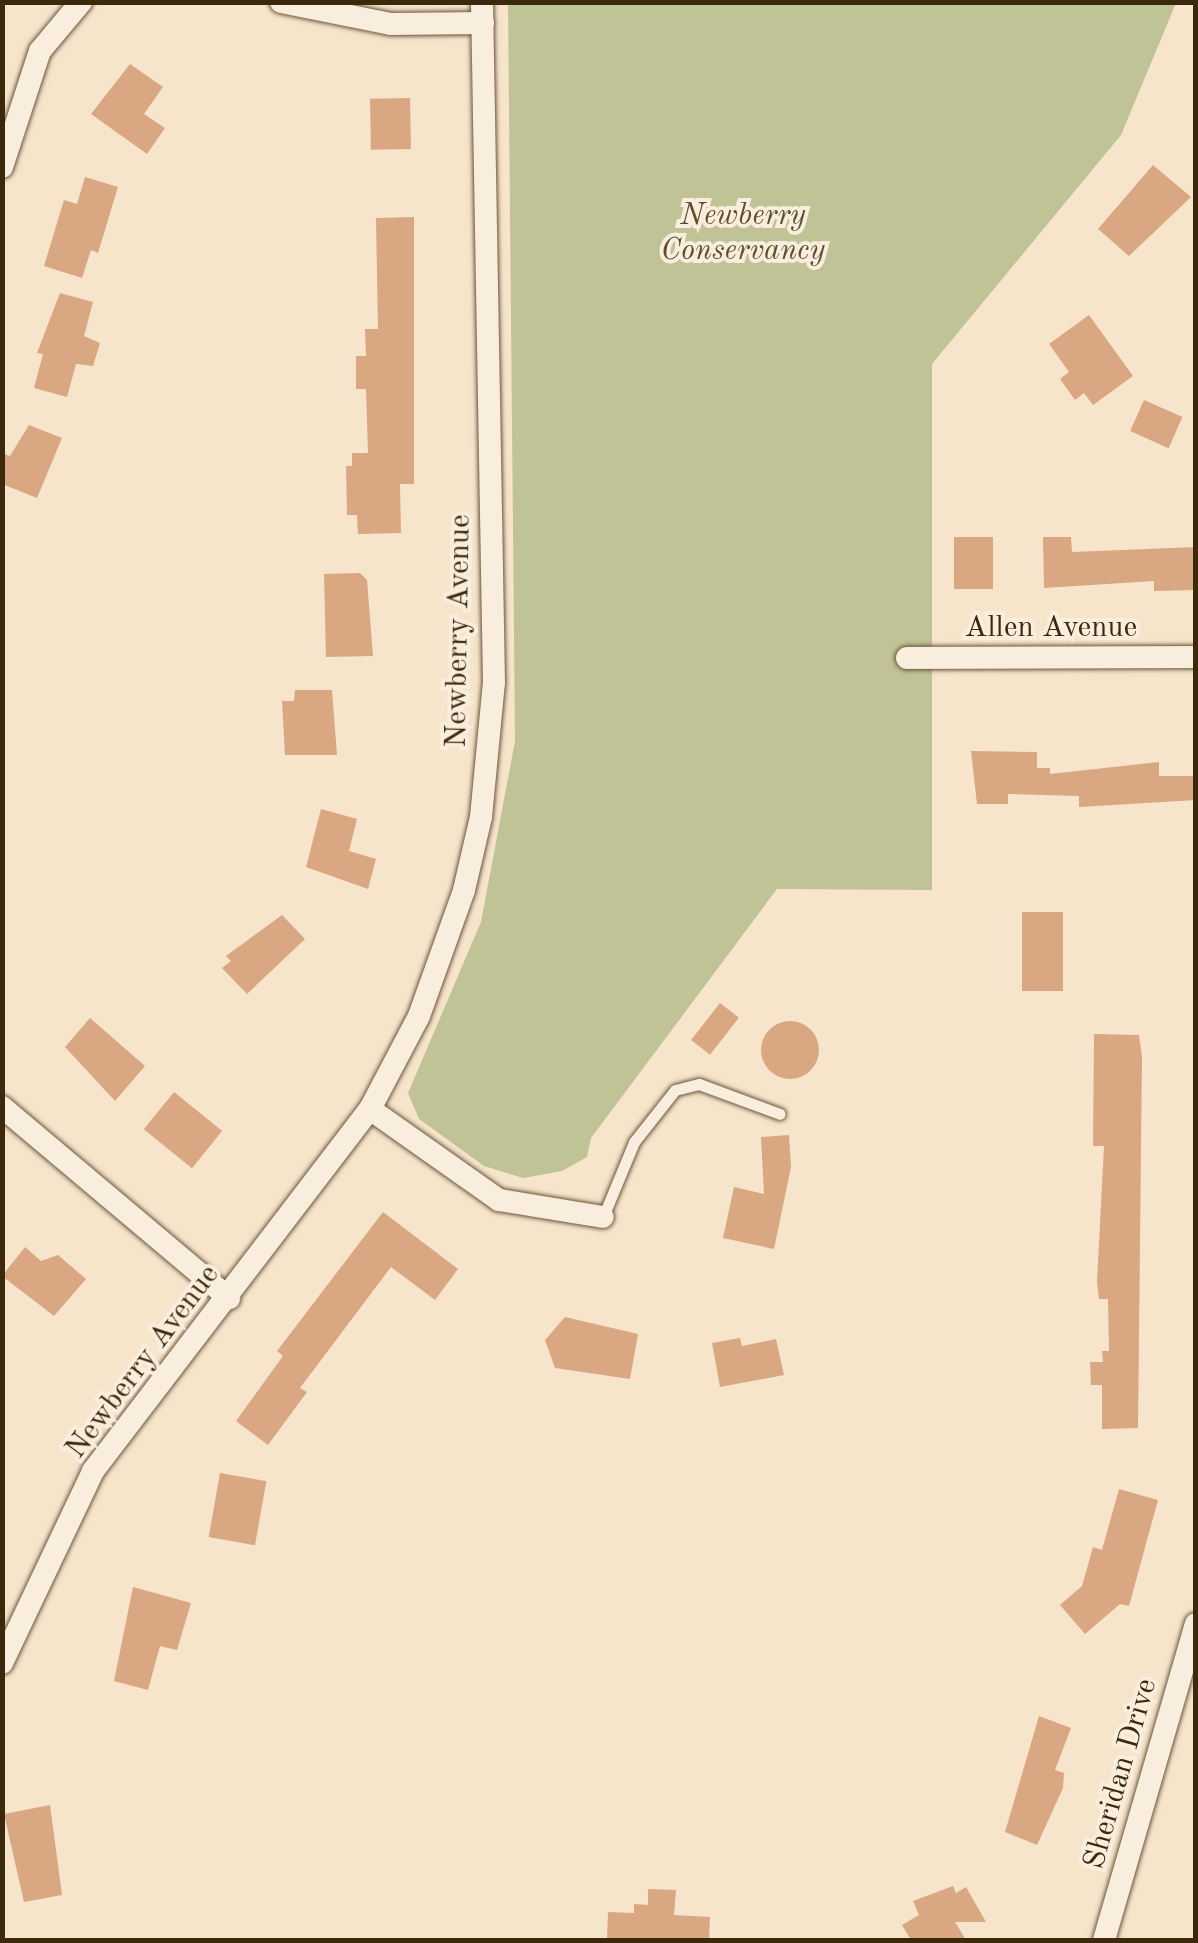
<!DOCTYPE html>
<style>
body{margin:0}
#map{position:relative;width:1198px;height:1943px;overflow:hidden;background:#f6e4cb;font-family:"Old Standard TT",serif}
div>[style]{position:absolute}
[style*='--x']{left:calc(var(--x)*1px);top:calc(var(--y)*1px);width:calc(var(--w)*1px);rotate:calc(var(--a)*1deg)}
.green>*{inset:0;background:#c0c395}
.building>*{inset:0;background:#d9a782;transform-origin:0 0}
.round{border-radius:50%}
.roads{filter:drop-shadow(0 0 2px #6a573a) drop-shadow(0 0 2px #6a573a)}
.lane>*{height:11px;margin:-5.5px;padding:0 5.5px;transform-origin:5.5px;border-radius:5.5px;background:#f9eddd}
.street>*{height:22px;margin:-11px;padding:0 11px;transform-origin:11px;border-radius:11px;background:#f9eddd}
span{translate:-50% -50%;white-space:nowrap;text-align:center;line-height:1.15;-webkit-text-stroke:8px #f9eddd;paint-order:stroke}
.park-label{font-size:30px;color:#5d4f2d;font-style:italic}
.street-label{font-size:30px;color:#3c280a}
.frame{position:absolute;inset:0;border:5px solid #3c280a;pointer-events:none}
</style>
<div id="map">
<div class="green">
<div style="clip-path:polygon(508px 3px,1176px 3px,1121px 135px,932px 364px,932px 890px,777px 889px,591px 1138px,587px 1157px,562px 1171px,523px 1178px,484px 1166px,419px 1119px,408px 1093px,481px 922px,515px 741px)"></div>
</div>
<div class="building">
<div style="clip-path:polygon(130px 64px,163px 87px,144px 114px,165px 128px,147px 154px,91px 114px)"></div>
<div style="left:410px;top:98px;width:51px;height:40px;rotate:89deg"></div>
<div style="clip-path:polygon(1153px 165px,1191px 197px,1129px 256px,1098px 229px)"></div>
<div style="clip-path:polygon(85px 177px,118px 187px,98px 253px,91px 250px,82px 278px,44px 266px,64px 200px,77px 204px)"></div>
<div style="clip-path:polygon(414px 217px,414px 484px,400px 484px,401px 533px,358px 534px,357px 515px,347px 515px,346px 466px,352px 466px,352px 453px,368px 453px,366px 389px,356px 389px,356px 356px,366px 356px,365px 329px,378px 329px,376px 218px)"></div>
<div style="clip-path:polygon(60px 293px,93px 302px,84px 336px,100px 343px,93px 366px,76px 364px,67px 397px,34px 388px,43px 354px,37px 353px)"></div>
<div style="clip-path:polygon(1089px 315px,1133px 376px,1093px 405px,1084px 393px,1075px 400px,1060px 379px,1069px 372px,1049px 344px)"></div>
<div style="left:1144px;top:400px;width:42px;height:34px;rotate:24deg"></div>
<div style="clip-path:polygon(29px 425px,62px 438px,37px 498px,2px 484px,2px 453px,10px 456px)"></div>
<div style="left:954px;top:537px;width:39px;height:52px"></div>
<div style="clip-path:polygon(1043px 537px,1071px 537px,1072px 552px,1196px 547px,1196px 590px,1154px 591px,1154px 581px,1044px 588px)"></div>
<div style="clip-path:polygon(360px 573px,367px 580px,373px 656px,326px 657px,324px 574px)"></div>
<div style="clip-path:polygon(295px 690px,332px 690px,337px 755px,285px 755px,282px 701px,294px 701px)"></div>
<div style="clip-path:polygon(971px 751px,1037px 752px,1037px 768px,1050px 768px,1050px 774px,1159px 762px,1159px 776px,1196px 776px,1196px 800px,1079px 807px,1079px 796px,1008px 794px,1008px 804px,977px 804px)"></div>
<div style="clip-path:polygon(321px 809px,357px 819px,349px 851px,376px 859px,368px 889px,306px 867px)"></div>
<div style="left:1022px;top:912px;width:41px;height:79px"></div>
<div style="clip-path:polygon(282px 915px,305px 939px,247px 994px,222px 968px,231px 961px,226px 956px)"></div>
<div style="left:720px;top:1003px;width:24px;height:47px;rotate:38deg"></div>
<div style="clip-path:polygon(90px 1018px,145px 1066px,115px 1101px,65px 1047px)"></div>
<div class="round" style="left:761px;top:1021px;width:58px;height:58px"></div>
<div style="clip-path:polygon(1094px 1034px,1139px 1035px,1142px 1057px,1138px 1428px,1102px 1429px,1102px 1385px,1091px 1385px,1090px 1362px,1103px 1362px,1102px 1351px,1109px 1351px,1108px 1299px,1099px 1299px,1097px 1282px,1104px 1146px,1093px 1146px)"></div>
<div style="left:174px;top:1092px;width:62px;height:48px;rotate:39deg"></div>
<div style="clip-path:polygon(789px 1135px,791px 1167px,774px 1249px,723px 1238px,734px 1187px,764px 1194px,761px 1137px)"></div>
<div style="clip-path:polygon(383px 1212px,458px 1269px,435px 1300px,391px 1267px,300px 1388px,307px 1392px,268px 1445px,236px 1421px,283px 1356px,277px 1351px)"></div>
<div style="clip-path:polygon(25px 1247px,41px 1261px,58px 1255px,86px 1279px,54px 1316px,2px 1276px)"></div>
<div style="clip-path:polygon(565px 1317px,638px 1334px,630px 1379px,555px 1368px,545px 1340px)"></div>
<div style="clip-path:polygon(740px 1338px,742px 1346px,776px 1339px,784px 1375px,720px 1387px,712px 1343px)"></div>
<div style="left:220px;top:1473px;width:47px;height:65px;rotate:10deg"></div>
<div style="clip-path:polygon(1119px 1489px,1158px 1500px,1129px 1606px,1120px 1604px,1085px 1634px,1060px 1605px,1082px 1586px,1093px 1547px,1102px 1550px)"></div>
<div style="clip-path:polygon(133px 1587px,191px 1603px,177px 1650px,160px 1646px,148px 1690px,114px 1681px)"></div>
<div style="clip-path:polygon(1039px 1716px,1071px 1728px,1055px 1770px,1064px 1773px,1063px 1788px,1037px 1845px,1005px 1832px)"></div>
<div style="clip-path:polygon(50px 1805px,62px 1895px,24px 1902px,4px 1814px)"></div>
<div style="clip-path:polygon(953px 1886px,956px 1893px,966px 1887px,986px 1922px,955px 1922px,966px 1940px,911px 1940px,902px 1925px,919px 1915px,913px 1901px)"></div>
<div style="clip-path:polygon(648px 1889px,676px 1890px,674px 1915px,710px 1917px,709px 1940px,607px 1940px,608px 1912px,634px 1913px,634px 1904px,648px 1905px)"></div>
</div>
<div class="roads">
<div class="lane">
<div style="--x:603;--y:1217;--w:81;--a:-67.5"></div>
<div style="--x:634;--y:1142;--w:66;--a:-51.7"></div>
<div style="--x:675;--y:1090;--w:25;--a:-14"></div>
<div style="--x:699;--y:1084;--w:86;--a:20.3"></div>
</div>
<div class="street">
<div style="--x:281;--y:2;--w:112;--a:11.3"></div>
<div style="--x:391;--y:24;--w:92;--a:-0.6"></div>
<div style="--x:2;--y:167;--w:122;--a:-71.9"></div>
<div style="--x:40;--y:51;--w:64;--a:-50.1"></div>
<div style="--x:907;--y:658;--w:289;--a:-0.2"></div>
<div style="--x:2;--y:1107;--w:297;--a:40.1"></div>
<div style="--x:370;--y:1109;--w:158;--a:35.2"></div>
<div style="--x:499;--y:1200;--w:105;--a:9.3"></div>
<div style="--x:2;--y:1663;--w:212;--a:-64.6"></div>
<div style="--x:93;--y:1471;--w:456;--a:-52.6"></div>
<div style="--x:370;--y:1109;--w:105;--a:-62.2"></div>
<div style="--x:419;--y:1016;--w:134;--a:-70.3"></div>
<div style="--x:464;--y:890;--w:75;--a:-76.9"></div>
<div style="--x:481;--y:817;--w:135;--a:-84.5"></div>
<div style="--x:494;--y:683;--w:681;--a:-91.01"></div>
<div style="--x:1104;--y:1940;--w:329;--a:-73.8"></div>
</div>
</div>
<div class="park-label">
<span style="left:743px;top:233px">Newberry<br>Conservancy</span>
</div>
<div class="street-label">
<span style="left:1051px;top:628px">Allen Avenue</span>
<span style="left:459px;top:631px;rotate:-89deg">Newberry Avenue</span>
<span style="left:143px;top:1362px;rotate:-53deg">Newberry Avenue</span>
<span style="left:1121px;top:1774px;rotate:-74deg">Sheridan Drive</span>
</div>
<div class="frame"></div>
</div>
